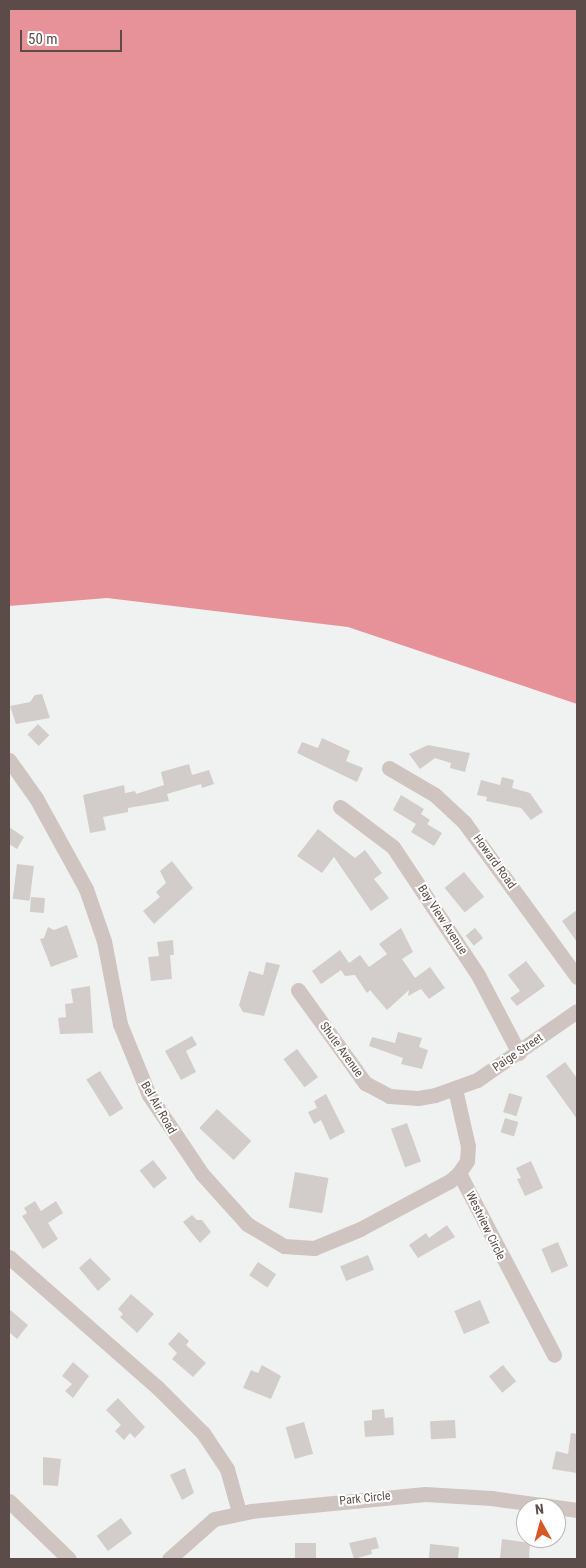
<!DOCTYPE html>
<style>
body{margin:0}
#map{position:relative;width:586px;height:1568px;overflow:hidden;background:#f0f2f1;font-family:"Roboto Condensed",sans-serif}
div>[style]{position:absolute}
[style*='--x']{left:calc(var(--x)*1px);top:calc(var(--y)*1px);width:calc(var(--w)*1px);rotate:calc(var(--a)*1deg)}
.water>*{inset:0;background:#e79198}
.building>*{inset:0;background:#d2cdca;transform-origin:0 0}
.minor>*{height:15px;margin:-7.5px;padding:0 7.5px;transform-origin:7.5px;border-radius:7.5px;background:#d0c4c1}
span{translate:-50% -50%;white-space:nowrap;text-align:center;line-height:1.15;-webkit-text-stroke:4px #fff;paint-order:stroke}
.street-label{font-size:12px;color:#5c4c49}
.frame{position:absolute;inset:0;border:10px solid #5c4c49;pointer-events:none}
.north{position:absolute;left:516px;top:1498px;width:50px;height:50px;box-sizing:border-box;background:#fff;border:1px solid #beb7b6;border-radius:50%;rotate:353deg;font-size:14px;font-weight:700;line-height:20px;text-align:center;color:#5c4c49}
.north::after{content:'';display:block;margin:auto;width:18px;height:22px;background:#d75725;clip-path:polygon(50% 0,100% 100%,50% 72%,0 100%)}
.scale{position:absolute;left:20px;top:30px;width:102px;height:22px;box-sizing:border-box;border:2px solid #5c4c49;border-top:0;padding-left:6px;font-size:15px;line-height:18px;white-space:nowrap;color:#5c4c49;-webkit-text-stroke:4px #fff;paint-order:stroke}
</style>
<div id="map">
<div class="water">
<div style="clip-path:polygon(9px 9px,577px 9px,577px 704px,348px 627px,107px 598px,9px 606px)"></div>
</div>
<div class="building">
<div style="clip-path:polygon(42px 694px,50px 718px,16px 724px,10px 706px,30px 702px,35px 695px)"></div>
<div style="left:38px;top:724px;width:16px;height:15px;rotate:45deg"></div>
<div style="clip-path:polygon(322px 738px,350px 751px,346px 761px,363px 768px,357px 782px,297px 753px,302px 742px,318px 748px)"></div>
<div style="clip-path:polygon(428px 745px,470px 753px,465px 772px,450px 768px,451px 763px,435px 758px,420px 769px,409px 754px)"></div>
<div style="clip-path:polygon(189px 764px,192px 775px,209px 770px,214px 784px,202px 788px,201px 784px,167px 794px,169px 801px,128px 808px,128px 812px,103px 817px,106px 830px,90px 833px,83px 795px,124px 785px,125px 793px,135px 791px,136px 794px,164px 785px,161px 772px)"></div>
<div style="clip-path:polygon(502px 777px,514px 780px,512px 788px,530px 793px,543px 812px,531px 820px,521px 808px,486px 801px,487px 797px,477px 795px,481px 780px,500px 785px)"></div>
<div style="clip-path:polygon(401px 795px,424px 809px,421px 814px,430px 820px,427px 824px,442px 833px,434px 846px,411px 832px,416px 824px,393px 810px)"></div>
<div style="clip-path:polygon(9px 827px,24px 837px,17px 849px,9px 844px)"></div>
<div style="clip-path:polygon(318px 829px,355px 858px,365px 850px,382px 873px,374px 879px,389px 898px,371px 911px,334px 857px,322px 873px,297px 856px)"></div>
<div style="clip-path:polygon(172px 861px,193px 888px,154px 924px,143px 911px,160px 897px,156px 892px,166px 883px,160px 871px)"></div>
<div style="left:17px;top:864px;width:17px;height:35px;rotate:7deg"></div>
<div style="left:464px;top:872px;width:32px;height:25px;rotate:51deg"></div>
<div style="left:31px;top:897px;width:14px;height:15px;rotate:4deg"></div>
<div style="clip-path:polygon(577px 910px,577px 942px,562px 921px)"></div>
<div style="clip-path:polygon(67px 925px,78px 957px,51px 967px,40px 939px,44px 938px,48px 927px,54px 930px)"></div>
<div style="clip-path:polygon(401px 928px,413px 952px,402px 959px,415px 978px,430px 967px,445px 988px,429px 999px,421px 989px,408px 996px,409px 990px,387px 1010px,370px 990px,367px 993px,355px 975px,345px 976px,341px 970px,321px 984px,312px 971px,340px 950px,349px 963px,360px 955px,369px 967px,387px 954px,379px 944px)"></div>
<div style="left:475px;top:928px;width:13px;height:12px;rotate:51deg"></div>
<div style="clip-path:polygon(173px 940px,174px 955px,170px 955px,172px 979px,151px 981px,148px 957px,159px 956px,157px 942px)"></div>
<div style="clip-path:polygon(526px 961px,545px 986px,517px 1006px,510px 998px,520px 991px,508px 975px)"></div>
<div style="clip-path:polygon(266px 962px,280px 965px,264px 1016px,243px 1012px,239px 1005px,249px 971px,263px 975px)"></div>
<div style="clip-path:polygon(90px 986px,93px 1033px,60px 1034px,58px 1018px,66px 1017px,65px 1004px,73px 1003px,71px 989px)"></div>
<div style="clip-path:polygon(398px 1032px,422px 1038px,419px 1047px,428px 1050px,422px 1069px,401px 1064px,403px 1058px,369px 1046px,372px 1037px,395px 1043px)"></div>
<div style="clip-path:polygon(192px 1036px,197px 1045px,186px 1051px,196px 1072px,181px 1080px,165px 1051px)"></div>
<div style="left:297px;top:1049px;width:35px;height:17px;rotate:53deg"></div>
<div style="clip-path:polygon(565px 1062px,577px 1078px,577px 1119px,546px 1076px)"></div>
<div style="left:100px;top:1071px;width:44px;height:16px;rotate:58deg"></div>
<div style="left:509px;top:1093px;width:14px;height:20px;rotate:17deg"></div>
<div style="clip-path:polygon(326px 1094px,345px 1132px,330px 1140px,321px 1120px,314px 1124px,308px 1112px,317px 1108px,314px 1101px)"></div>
<div style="left:217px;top:1109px;width:47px;height:26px;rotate:43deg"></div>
<div style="left:505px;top:1118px;width:14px;height:15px;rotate:17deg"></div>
<div style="left:407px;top:1123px;width:41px;height:17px;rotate:70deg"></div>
<div style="left:153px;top:1160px;width:23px;height:17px;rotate:52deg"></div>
<div style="clip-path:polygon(531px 1161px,543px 1188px,525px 1196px,517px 1179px,521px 1178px,516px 1168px)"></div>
<div style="left:295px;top:1172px;width:34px;height:36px;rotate:10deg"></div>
<div style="clip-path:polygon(35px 1201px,41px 1211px,56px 1201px,63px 1213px,48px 1223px,58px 1239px,43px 1249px,22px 1216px,27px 1213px,24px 1208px)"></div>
<div style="clip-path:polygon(192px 1215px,197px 1220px,202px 1220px,211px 1232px,200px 1243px,183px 1222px)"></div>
<div style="clip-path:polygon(447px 1225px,455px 1237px,418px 1258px,409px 1245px,426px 1233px,429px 1238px)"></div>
<div style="left:558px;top:1242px;width:26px;height:18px;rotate:67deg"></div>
<div style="left:368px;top:1255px;width:16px;height:30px;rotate:68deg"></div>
<div style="clip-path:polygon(90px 1258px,111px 1279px,98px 1291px,79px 1268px)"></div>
<div style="left:258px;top:1262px;width:22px;height:16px;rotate:34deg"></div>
<div style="clip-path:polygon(131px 1294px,154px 1314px,137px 1333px,120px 1317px,123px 1314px,118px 1309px)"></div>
<div style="left:480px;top:1300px;width:25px;height:28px;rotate:67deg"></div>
<div style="clip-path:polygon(9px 1309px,28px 1325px,17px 1339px,9px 1332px)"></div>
<div style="clip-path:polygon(179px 1332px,189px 1341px,186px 1345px,206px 1363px,193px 1377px,172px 1359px,177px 1353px,168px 1344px)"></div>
<div style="clip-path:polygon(73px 1362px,89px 1376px,73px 1398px,65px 1391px,72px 1384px,62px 1376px)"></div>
<div style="clip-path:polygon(262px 1365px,281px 1376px,271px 1399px,243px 1388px,251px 1370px,258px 1373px)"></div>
<div style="left:503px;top:1365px;width:21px;height:18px;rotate:51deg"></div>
<div style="clip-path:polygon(118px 1398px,145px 1427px,135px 1438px,130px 1433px,124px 1440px,115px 1431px,121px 1425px,106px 1410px)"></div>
<div style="clip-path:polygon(384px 1409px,385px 1418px,393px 1417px,394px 1435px,365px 1437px,364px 1421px,372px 1420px,372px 1410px)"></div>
<div style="left:455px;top:1420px;width:18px;height:25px;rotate:87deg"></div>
<div style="left:304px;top:1422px;width:33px;height:19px;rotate:74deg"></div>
<div style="clip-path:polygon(571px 1433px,577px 1434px,577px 1473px,552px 1469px,556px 1451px,568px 1454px)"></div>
<div style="clip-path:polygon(43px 1457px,61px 1459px,58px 1486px,43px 1485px)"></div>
<div style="clip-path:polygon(185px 1468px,194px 1493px,182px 1500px,170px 1475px)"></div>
<div style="left:121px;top:1518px;width:19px;height:30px;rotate:54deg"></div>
<div style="clip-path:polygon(376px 1537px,379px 1548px,371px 1550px,372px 1554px,354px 1559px,349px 1543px)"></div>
<div style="clip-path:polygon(502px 1539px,530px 1543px,529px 1559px,500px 1558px)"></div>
<div style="left:295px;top:1543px;width:21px;height:16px"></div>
<div style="clip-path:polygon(430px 1544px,459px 1547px,458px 1559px,429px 1559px)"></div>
</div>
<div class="minor">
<div style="--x:9;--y:760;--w:47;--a:54.6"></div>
<div style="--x:36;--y:798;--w:104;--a:61.2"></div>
<div style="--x:86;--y:889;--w:55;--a:70.9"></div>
<div style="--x:104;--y:941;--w:85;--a:79.1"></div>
<div style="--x:120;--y:1024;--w:77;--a:67.8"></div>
<div style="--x:149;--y:1095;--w:95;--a:56.1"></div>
<div style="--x:202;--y:1174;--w:67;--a:48"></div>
<div style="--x:247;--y:1224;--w:43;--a:30.7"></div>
<div style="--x:284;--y:1246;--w:30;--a:4"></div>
<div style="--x:314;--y:1248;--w:50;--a:-22.4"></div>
<div style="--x:360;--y:1229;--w:102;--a:-28.1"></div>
<div style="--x:450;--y:1181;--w:12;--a:-42"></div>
<div style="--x:389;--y:768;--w:53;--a:30.4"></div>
<div style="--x:435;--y:795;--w:40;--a:43"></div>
<div style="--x:464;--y:822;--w:192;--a:53.9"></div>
<div style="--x:340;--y:807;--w:66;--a:37"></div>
<div style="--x:393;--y:847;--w:154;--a:56.4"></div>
<div style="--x:478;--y:975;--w:88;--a:62.3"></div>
<div style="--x:298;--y:990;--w:115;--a:54.2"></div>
<div style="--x:365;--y:1083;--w:27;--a:28"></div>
<div style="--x:389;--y:1096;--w:29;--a:4"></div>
<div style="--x:418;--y:1098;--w:17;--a:-10"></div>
<div style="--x:435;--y:1095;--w:45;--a:-19.7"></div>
<div style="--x:477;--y:1080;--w:121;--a:-34.6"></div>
<div style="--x:455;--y:1089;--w:58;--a:77.2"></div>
<div style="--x:468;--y:1146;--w:15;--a:94"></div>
<div style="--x:467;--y:1161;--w:14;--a:124"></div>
<div style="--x:459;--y:1173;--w:205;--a:62.4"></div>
<div style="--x:9;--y:1257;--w:197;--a:41.3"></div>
<div style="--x:157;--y:1387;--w:65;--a:45"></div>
<div style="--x:203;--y:1433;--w:43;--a:56.3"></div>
<div style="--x:227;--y:1469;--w:45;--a:74.4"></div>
<div style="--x:9;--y:1501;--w:83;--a:44"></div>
<div style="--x:169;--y:1559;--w:60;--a:-41.6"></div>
<div style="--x:214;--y:1519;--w:38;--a:-12"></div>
<div style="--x:251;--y:1511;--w:175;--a:-5.6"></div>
<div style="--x:425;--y:1494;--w:66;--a:3.5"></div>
<div style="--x:491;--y:1498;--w:87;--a:7.9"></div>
</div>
<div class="street-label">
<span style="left:494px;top:862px;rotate:54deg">Howard Road</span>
<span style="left:442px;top:920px;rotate:57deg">Bay View Avenue</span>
<span style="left:341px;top:1050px;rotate:54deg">Shute Avenue</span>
<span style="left:518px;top:1053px;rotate:-34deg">Paige Street</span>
<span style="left:158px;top:1108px;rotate:60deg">Bel Air Road</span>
<span style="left:485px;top:1226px;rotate:64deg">Westview Circle</span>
<span style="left:365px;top:1499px;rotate:-6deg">Park Circle</span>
</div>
<div class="frame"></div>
<div class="north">N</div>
<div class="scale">50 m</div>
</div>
